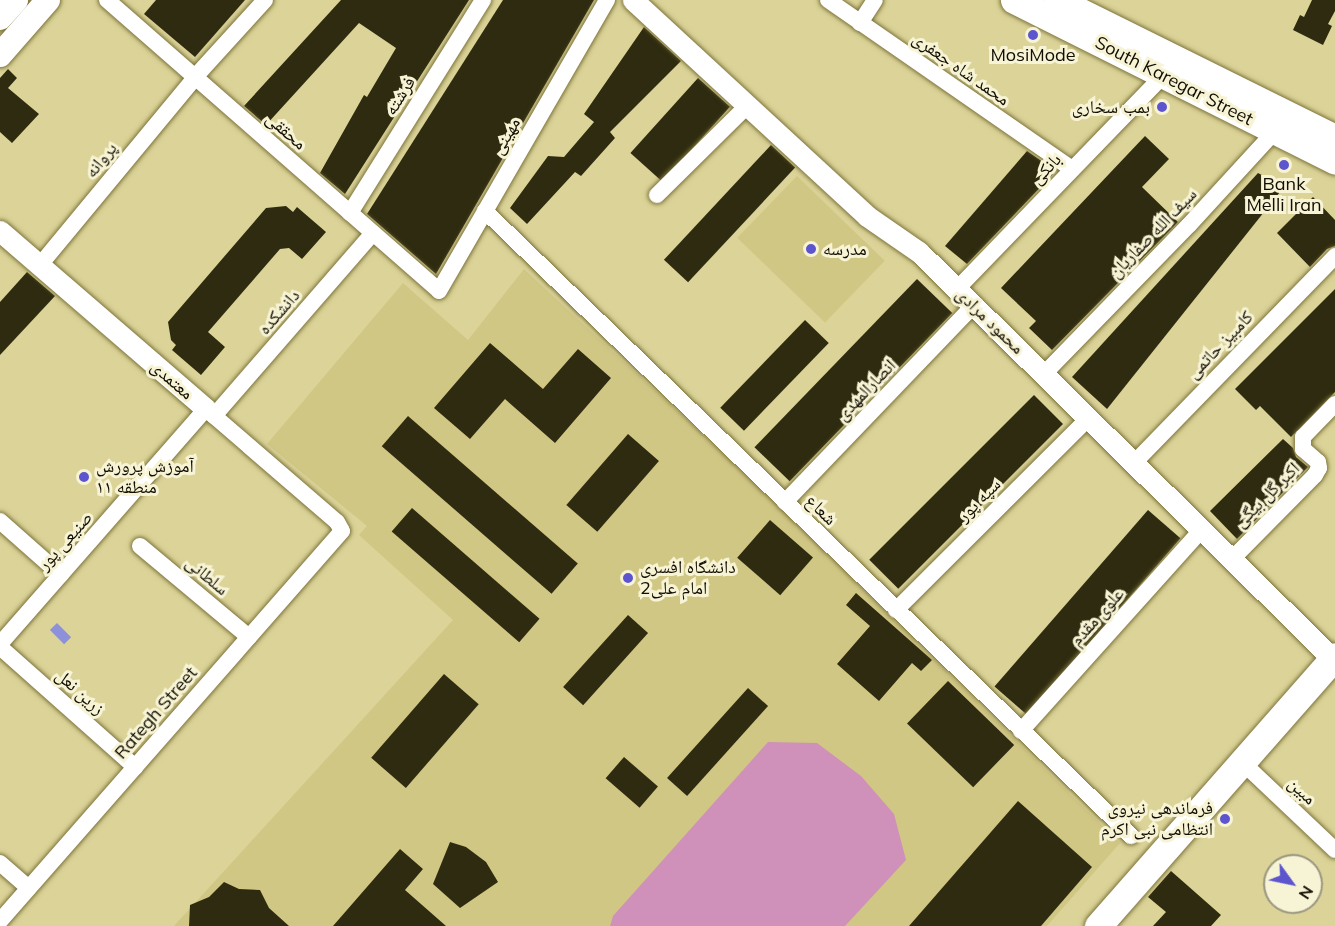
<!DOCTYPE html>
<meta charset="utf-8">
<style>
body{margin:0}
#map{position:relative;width:1335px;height:926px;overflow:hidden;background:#dbd397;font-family:Mulish,"Noto Naskh Arabic",sans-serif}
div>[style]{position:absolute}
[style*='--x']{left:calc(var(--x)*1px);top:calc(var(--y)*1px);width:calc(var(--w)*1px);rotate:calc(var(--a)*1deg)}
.built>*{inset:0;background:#d1c785;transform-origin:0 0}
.green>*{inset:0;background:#cf90b9}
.water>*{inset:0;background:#8d91d9;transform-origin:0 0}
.building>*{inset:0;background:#2f2b10;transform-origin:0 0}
.roads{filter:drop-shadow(0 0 2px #7d743c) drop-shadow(0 0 2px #7d743c)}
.minor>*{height:16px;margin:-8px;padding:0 8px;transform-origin:8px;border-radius:8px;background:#fff}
.tertiary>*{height:21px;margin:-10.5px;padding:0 10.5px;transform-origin:10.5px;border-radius:10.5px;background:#fff}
.secondary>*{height:24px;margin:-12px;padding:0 12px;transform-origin:12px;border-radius:12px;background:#fff}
.primary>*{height:27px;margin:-13.5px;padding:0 13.5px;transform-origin:13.5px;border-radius:13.5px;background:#fff}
.dots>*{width:16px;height:16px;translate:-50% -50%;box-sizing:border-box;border:3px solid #f7f3d5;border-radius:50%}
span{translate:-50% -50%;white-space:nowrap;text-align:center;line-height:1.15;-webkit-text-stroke:6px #f7f3d5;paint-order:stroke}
.poi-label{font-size:18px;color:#110d00}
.right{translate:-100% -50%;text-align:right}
.left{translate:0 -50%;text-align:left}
.street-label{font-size:18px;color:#110d00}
.north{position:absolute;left:1263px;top:854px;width:60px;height:60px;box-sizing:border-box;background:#f7f3d5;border:2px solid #9b9780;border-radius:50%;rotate:123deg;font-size:16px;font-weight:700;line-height:24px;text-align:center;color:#110d00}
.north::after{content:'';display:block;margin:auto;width:21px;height:27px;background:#5c55cd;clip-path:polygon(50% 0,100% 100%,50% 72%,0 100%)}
</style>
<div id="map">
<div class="built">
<div style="left:797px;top:176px;width:122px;height:86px;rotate:44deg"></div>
<div style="clip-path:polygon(524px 269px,747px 476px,1120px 843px,1047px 926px,174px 926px,453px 620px,359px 535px,367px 526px,267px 444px,403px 283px,468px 340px)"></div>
</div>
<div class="green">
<div style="clip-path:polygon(768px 742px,817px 743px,861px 776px,894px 814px,906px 860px,845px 926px,610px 926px,613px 916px)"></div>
</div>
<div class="water">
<div style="left:57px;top:623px;width:20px;height:10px;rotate:45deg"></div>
</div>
<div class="building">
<div style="clip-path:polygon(156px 0,245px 0,195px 57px,144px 14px)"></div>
<div style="clip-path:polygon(341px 0,469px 0,345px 194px,320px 173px,364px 95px,367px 97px,396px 48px,359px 23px,266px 125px,244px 106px)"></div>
<div style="clip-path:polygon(503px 0,594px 0,436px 274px,367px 214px)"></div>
<div style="clip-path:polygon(1312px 0,1335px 0,1335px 11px,1328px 24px,1332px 26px,1323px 45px,1293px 30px,1300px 15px,1304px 17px)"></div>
<div style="clip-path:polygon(644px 27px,681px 61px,610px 132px,615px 138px,581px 176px,575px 172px,527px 224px,510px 208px,548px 156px,564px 157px,594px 122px,584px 114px)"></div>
<div style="clip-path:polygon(8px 69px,17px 78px,8px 88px,39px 114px,12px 143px,0 132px,0 78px)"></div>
<div style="left:698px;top:78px;width:43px;height:101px;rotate:42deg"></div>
<div style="clip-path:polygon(1145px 136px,1169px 159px,1142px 187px,1178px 222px,1052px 350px,1029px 328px,1036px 321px,1001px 288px)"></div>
<div style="left:771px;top:145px;width:33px;height:157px;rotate:43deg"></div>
<div style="clip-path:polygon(1027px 151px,1056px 171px,967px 264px,945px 246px)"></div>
<div style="clip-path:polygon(1258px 173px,1284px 187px,1107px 409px,1072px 377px)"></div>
<div style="clip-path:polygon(1313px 197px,1335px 220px,1335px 246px,1327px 249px,1310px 267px,1277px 233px)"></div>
<div style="clip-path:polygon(286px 206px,293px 212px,297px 207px,326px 232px,302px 259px,289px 248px,280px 249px,208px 332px,225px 347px,201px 375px,172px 350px,176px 345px,171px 340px,168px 322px,266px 208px)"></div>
<div style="clip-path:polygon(27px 272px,55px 296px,0 355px,0 302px)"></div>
<div style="left:917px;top:279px;width:49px;height:234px;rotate:44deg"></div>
<div style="clip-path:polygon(1335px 289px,1335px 392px,1291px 437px,1260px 406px,1256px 410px,1235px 389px)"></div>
<div style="left:805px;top:320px;width:33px;height:122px;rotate:44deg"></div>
<div style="clip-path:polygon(490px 343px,543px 389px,578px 349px,611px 378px,555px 443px,505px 399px,470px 439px,434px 408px)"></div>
<div style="left:1034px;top:395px;width:41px;height:233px;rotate:45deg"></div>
<div style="left:408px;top:416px;width:225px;height:40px;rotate:41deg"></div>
<div style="left:628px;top:434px;width:41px;height:94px;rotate:41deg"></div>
<div style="clip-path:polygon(1283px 439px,1293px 448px,1296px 457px,1308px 467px,1237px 539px,1210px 511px)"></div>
<div style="left:412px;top:508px;width:169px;height:31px;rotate:41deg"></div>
<div style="left:1148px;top:510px;width:43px;height:234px;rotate:41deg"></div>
<div style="left:770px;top:520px;width:57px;height:50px;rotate:41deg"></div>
<div style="clip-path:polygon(856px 593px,932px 660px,921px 671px,912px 663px,879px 701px,837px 664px,870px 626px,846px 605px)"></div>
<div style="left:628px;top:615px;width:27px;height:97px;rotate:42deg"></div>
<div style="left:444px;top:674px;width:46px;height:111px;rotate:41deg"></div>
<div style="left:948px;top:681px;width:92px;height:59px;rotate:44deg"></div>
<div style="left:748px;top:688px;width:27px;height:121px;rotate:42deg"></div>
<div style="left:624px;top:757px;width:45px;height:28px;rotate:41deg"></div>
<div style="clip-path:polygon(1018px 801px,1092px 867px,1041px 926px,909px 926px)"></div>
<div style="clip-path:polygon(450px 842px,466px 847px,486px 862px,498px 882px,460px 908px,433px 884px)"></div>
<div style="clip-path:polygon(400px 849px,423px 869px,405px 890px,446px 926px,333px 926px)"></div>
<div style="clip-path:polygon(1171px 871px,1221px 915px,1211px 926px,1153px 926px,1166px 912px,1148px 897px)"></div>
<div style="clip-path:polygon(224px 882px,239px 889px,260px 890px,269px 908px,289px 926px,189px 926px,190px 905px,209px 897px)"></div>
</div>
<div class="roads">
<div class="minor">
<div style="--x:107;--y:0;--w:441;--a:41.2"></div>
<div style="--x:439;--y:291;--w:336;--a:-60"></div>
<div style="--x:828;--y:0;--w:297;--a:34.7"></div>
<div style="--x:860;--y:23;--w:27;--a:-57"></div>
<div style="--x:195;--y:77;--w:104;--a:-47.7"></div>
<div style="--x:657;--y:195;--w:125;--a:-44.7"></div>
<div style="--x:485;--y:211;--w:899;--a:44.05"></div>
<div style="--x:350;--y:213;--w:251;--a:-58"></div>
<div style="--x:40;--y:265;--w:240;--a:-50.4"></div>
<div style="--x:957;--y:289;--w:296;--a:-46"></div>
<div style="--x:1044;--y:374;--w:208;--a:-45.8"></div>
<div style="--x:1189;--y:225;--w:127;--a:-47.5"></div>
<div style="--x:1275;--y:131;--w:9;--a:-63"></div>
<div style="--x:214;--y:416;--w:242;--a:-49"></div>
<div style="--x:1134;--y:463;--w:289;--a:-45.8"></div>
<div style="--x:785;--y:502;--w:273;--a:-46.2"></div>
<div style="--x:0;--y:521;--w:81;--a:41.5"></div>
<div style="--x:140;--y:546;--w:142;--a:39.9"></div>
<div style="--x:1232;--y:559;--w:118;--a:-45.3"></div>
<div style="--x:1315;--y:475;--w:8;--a:-60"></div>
<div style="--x:1319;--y:468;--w:6;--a:-99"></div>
<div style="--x:1318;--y:462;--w:20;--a:-139"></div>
<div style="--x:1303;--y:449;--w:12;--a:-90"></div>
<div style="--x:1303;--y:437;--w:46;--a:-45.9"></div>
<div style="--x:896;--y:610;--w:272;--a:-44.9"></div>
<div style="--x:0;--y:644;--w:313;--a:-48.8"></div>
<div style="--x:206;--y:409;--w:173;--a:40.8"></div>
<div style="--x:337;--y:522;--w:10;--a:61"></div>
<div style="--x:342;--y:531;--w:519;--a:131.25"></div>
<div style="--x:0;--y:647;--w:181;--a:41.6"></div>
<div style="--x:1021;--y:731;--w:271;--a:-48.1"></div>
<div style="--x:1242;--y:762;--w:128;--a:43.4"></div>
<div style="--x:0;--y:863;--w:38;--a:41"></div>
</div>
<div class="tertiary">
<div style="--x:633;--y:0;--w:318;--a:42.7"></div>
<div style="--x:867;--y:216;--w:63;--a:34.7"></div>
<div style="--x:919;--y:252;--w:579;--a:44.51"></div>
<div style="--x:0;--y:231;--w:272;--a:40.8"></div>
</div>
<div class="secondary">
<div style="--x:0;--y:18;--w:24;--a:-48"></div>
<div style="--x:0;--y:55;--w:73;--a:-48.9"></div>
</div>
<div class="primary">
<div style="--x:1014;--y:0;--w:359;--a:26.6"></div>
<div style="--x:1057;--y:0;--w:310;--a:26.4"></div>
<div style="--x:1098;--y:926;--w:359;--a:-48.7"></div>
</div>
</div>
<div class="dots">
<div style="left:1033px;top:35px;background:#5c55cd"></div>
<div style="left:1162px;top:107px;background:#5c55cd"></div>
<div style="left:1284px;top:165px;background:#5c55cd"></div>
<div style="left:811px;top:249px;background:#5c55cd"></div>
<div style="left:84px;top:477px;background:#5c55cd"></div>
<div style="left:628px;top:578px;background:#5c55cd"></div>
<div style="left:1225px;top:819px;background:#5c55cd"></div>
</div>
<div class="poi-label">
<span style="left:1033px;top:55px">MosiMode</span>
<span class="right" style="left:1150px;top:107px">بمب سخاری</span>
<span style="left:1284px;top:195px">Bank<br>Melli Iran</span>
<span class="left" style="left:823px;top:249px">مدرسه</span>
<span class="left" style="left:96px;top:477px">آموزش پرورش<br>منطقه ۱۱</span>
<span class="left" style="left:640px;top:578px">دانشگاه افسری<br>امام علی2</span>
<span class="right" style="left:1213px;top:819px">فرماندهی نیروی<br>انتظامی نبی اکرم</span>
</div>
<div class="street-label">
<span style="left:961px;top:69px;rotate:35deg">محمد شاه جعفری</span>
<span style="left:1174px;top:81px;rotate:27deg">South Karegar Street</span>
<span style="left:400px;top:96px;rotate:-58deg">فرشته</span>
<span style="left:286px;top:131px;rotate:41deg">محققی</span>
<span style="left:506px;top:136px;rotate:-60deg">مهینی</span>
<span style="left:101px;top:160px;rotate:-51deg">پروانه</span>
<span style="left:1046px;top:169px;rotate:-46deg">بانکی</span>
<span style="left:1153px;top:233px;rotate:-46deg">سیف الله صفاریان</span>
<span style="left:279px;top:312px;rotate:-49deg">دانشکده</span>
<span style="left:990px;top:321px;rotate:44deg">محمود مرادی</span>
<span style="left:1220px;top:345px;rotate:-46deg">کامبیز حاتمی</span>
<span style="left:172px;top:380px;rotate:41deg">معتمدی</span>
<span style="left:866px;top:390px;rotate:-46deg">انصارالمهدی</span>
<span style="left:1267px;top:495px;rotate:-45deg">اکبر گل بیگی</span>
<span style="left:979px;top:500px;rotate:-45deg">سپه پور</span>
<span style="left:821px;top:510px;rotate:44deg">شعاع</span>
<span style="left:65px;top:541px;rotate:-48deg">صنیعی پور</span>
<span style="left:207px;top:576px;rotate:40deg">سلطانی</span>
<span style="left:1097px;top:617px;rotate:-48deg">علوی مقدم</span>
<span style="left:80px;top:692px;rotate:42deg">زرین نعل</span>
<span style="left:156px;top:713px;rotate:-49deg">Rategh Street</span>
<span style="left:1302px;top:791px;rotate:43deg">مبین</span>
</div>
<div class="north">N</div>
</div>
